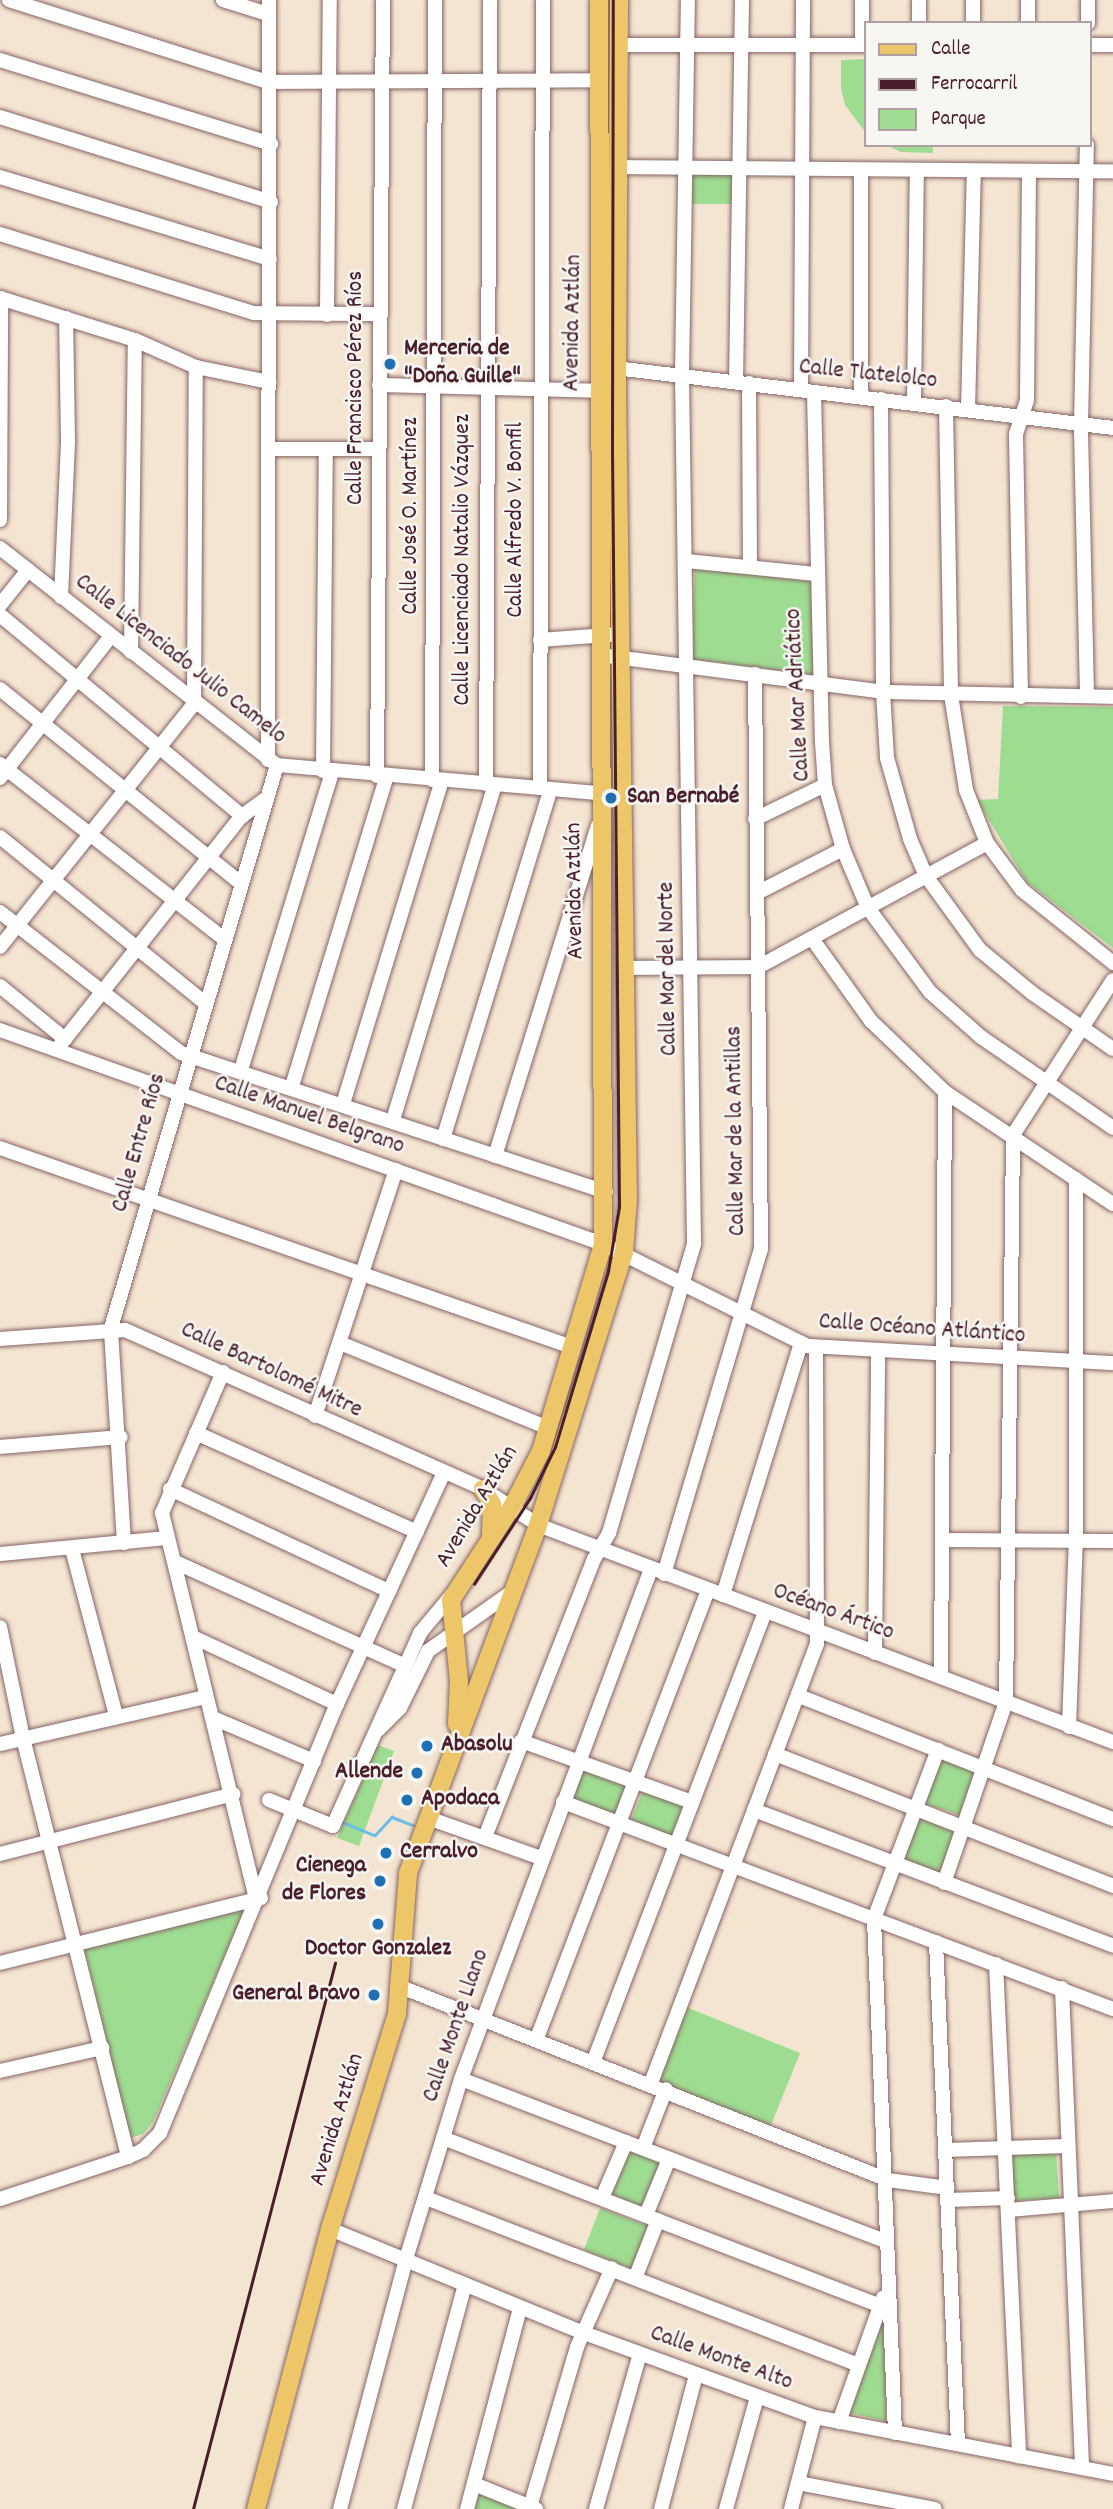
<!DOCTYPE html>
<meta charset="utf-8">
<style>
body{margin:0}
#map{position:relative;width:1113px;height:2509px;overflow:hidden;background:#f4e5d2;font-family:Dekko,sans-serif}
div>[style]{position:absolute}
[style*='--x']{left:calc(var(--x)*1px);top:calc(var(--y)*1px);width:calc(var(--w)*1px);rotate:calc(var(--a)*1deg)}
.green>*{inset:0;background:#9edc91;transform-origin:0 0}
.stream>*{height:2.5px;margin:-1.25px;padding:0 1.25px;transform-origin:1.25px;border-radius:1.25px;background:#6bbce6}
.roads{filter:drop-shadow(0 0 2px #866465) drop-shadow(0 0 2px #866465)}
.minor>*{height:14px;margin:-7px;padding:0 7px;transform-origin:7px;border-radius:7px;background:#fff}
.major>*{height:18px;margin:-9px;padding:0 9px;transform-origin:9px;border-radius:9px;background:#ecc669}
.rail>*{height:2.5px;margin:-1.25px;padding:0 1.25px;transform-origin:1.25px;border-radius:1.25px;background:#4a1f2b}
.dots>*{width:19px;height:19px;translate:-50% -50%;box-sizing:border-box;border:4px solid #f6f6f2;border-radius:50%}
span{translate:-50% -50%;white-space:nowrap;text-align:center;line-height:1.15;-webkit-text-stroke:5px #f6f6f2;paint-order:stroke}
.street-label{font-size:24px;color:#4a1f2b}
.poi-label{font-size:24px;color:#4a1f2b;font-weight:700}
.left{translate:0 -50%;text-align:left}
.right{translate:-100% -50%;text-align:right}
.legend{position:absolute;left:864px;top:21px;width:228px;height:126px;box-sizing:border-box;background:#f6f6f2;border:2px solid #b1a0a2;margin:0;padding:9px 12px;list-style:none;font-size:21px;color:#4a1f2b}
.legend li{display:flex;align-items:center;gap:14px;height:35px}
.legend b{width:35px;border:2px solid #b1a0a2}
</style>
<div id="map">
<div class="green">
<div style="clip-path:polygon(866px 59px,866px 133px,845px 105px,841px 89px,841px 60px)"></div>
<div style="clip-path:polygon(886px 145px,933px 145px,933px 153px,901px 152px)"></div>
<div style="left:692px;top:172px;width:42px;height:32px"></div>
<div style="clip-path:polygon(695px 567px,814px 582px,815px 675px,692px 659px)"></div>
<div style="clip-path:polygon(1003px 706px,1113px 707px,1113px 948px,1026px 881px,977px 800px,998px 799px)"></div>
<div style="clip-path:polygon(378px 1745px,394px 1751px,359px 1846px,337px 1838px)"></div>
<div style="left:938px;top:1756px;width:40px;height:49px;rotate:19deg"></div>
<div style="left:584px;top:1768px;width:48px;height:36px;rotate:21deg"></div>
<div style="left:643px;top:1791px;width:45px;height:35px;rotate:22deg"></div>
<div style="left:919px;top:1817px;width:40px;height:49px;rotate:19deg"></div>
<div style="clip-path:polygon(246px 1906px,153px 2122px,143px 2134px,130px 2138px,84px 1946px)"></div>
<div style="left:686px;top:2007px;width:123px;height:79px;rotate:22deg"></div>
<div style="left:629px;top:2149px;width:38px;height:49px;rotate:22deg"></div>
<div style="left:1056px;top:2151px;width:47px;height:48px;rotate:86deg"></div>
<div style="left:600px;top:2208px;width:53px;height:45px;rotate:21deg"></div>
<div style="clip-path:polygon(886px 2315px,886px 2421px,849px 2413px)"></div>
<div style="clip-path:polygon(480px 2493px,521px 2509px,475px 2509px)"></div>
</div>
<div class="stream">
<div style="--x:342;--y:1822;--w:35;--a:22"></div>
<div style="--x:375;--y:1835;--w:25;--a:-47"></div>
<div style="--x:392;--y:1817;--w:22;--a:21"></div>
</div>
<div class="roads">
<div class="minor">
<div style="--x:9;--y:0;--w:271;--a:17.6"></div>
<div style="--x:267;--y:82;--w:332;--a:-0.3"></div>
<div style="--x:223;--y:0;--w:47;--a:17.3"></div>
<div style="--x:862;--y:0;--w:45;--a:90"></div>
<div style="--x:919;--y:23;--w:23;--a:-90"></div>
<div style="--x:973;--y:23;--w:23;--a:-90"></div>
<div style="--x:1028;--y:23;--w:23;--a:-90"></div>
<div style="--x:1088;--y:23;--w:23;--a:-90"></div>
<div style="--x:618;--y:45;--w:248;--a:0"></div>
<div style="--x:1090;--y:45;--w:23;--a:0"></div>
<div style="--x:0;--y:60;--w:284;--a:17.2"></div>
<div style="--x:0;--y:117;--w:284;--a:17.4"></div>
<div style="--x:618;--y:167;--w:495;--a:0.5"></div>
<div style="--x:0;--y:177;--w:282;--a:16.9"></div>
<div style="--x:0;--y:234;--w:266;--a:17.3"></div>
<div style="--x:254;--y:313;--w:126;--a:0.5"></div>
<div style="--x:0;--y:298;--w:141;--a:17.3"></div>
<div style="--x:135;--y:340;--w:67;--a:23.9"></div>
<div style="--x:196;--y:367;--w:75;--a:11.6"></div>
<div style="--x:327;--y:315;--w:315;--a:-89.5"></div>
<div style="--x:607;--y:367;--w:510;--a:6.87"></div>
<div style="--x:736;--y:382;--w:382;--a:-89.1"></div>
<div style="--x:749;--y:383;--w:183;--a:89.7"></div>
<div style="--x:379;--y:385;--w:229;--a:1.5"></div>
<div style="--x:801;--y:390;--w:390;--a:-89.7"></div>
<div style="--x:814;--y:392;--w:350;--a:88.7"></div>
<div style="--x:822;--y:742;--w:43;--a:86"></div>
<div style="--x:825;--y:785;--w:66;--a:74.3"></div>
<div style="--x:843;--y:849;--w:64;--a:67"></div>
<div style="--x:868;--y:908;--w:104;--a:53.6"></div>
<div style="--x:930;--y:992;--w:68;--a:41.4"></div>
<div style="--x:981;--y:1037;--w:160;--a:34.6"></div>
<div style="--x:861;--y:397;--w:227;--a:-90"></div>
<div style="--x:881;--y:399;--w:293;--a:89.6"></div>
<div style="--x:883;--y:692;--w:66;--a:86.5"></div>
<div style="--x:887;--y:758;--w:84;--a:74.1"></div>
<div style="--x:910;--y:839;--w:40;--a:66.6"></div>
<div style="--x:926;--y:876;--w:92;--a:53.9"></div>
<div style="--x:980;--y:950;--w:67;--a:39.6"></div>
<div style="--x:1032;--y:993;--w:98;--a:34.7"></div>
<div style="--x:914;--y:403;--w:233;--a:-89.3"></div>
<div style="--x:946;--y:406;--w:289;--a:89"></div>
<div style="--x:951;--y:695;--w:96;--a:81"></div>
<div style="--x:966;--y:790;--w:57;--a:68.4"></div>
<div style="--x:987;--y:843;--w:59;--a:53.3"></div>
<div style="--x:1022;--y:890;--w:117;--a:38.7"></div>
<div style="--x:968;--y:410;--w:239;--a:-88.6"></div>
<div style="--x:268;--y:449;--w:111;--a:0"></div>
<div style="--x:0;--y:520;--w:222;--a:-89.7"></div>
<div style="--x:0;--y:548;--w:352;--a:38.1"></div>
<div style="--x:277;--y:765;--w:323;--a:5"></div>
<div style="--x:686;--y:561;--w:131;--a:5.7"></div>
<div style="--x:61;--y:597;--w:156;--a:-87.4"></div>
<div style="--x:68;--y:441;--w:123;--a:-90.9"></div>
<div style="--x:0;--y:605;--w:45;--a:-51.3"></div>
<div style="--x:0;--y:615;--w:315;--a:39.7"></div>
<div style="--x:540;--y:640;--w:80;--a:-4.3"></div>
<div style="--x:131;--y:652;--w:312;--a:-89.3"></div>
<div style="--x:600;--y:655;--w:285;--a:7.4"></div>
<div style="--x:883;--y:692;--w:230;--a:1.2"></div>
<div style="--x:0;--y:689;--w:309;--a:38.9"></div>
<div style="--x:1087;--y:695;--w:270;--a:-91.3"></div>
<div style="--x:1081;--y:425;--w:280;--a:-88.8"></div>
<div style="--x:1021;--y:697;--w:263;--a:-91.1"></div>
<div style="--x:1016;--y:434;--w:36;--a:-72"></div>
<div style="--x:1027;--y:400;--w:229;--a:-89.5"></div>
<div style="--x:268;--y:760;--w:760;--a:-89.92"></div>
<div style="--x:0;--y:764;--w:284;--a:38"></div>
<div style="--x:323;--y:771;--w:322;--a:-89.5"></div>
<div style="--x:377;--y:776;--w:776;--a:-89.56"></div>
<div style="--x:0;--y:778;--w:179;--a:-52"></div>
<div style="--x:432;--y:780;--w:780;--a:-89.78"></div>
<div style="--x:486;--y:784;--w:784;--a:-89.71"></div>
<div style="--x:540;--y:788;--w:788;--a:-89.78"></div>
<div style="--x:755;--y:819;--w:78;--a:-25.9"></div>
<div style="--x:0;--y:837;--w:264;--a:39"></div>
<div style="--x:757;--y:893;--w:97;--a:-27.1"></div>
<div style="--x:0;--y:912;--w:229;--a:37.9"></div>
<div style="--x:181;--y:1053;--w:447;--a:18.1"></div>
<div style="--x:813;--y:940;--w:100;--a:54.4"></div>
<div style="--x:871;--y:1021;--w:103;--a:43.8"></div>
<div style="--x:945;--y:1092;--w:202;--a:33.7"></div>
<div style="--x:0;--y:947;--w:311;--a:-51.4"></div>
<div style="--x:194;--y:704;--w:337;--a:-89.7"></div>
<div style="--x:627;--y:968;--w:131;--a:-0.4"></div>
<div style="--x:758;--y:967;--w:260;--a:-28.4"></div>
<div style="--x:0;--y:986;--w:84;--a:39.2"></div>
<div style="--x:0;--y:1030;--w:640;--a:19.54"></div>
<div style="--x:603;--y:1244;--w:229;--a:26.5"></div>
<div style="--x:808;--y:1346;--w:305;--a:3.2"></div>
<div style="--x:57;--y:1049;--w:298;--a:-51.6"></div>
<div style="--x:242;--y:816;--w:29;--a:-36"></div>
<div style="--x:241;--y:1070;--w:312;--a:-73"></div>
<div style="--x:292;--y:1086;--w:324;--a:-73"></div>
<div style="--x:343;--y:1104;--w:338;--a:-73"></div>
<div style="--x:393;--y:1120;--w:350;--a:-73.1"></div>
<div style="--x:443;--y:1139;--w:366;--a:-72.9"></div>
<div style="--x:0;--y:1148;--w:606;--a:19.18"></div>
<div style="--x:495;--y:1156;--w:346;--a:-72.7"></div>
<div style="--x:0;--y:1339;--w:125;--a:-4.1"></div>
<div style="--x:125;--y:1330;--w:392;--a:23.9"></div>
<div style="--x:483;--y:1489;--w:66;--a:33.2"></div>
<div style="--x:538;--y:1525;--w:615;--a:20.68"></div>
<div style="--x:340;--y:1343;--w:225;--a:22.2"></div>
<div style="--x:223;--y:1372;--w:154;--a:113.4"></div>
<div style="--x:162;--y:1513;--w:397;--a:76.3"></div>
<div style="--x:315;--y:1416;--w:259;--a:-71.8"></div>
<div style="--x:196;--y:1433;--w:242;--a:24.1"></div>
<div style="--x:0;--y:1447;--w:121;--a:-4.7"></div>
<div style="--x:170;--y:1489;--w:242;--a:25"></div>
<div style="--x:945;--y:1540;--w:168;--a:0.3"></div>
<div style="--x:124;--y:1543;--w:215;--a:-93.5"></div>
<div style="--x:111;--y:1328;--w:587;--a:-73.57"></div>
<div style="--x:72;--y:1549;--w:173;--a:75.2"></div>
<div style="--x:0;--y:1554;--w:168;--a:-5.5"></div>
<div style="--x:175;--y:1562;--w:252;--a:24.3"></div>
<div style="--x:664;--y:1574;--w:339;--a:-73.4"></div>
<div style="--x:761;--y:1249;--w:575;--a:-90.6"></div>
<div style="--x:723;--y:1595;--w:264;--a:-72.8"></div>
<div style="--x:0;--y:1627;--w:113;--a:78.3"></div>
<div style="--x:23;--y:1738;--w:432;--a:75.9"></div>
<div style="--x:193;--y:1637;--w:159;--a:25"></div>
<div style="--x:875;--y:1653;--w:300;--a:-89.4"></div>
<div style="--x:941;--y:1677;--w:585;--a:-89.61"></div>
<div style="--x:799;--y:1696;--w:337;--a:21.4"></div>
<div style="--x:213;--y:1718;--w:110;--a:23.1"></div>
<div style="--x:1069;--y:1727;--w:187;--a:-87.9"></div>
<div style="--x:1076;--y:1540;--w:361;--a:-90"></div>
<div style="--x:378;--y:1730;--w:31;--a:-45"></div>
<div style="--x:400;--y:1708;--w:64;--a:-63.8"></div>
<div style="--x:428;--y:1651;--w:104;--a:-35.2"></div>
<div style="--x:521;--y:1741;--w:182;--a:19.6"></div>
<div style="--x:0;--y:1744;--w:211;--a:-12.9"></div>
<div style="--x:775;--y:1754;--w:363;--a:21.3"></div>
<div style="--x:269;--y:1800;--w:69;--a:22.1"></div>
<div style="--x:333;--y:1826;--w:212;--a:-65.7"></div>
<div style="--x:420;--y:1633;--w:55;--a:-50.2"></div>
<div style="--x:563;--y:1802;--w:588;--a:20.62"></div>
<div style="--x:754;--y:1810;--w:384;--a:20.7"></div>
<div style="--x:428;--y:1818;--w:120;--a:19.5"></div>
<div style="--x:485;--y:1837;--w:299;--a:-68.6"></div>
<div style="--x:594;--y:1559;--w:30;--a:-60"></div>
<div style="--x:609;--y:1533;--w:301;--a:-73.6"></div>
<div style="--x:694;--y:1244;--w:869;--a:-90.79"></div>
<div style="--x:682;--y:375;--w:375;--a:-89.1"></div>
<div style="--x:0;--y:1854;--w:241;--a:-14.4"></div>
<div style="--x:944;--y:1883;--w:191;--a:-71.1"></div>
<div style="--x:1006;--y:1702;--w:567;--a:-89.29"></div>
<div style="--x:1013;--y:1135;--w:184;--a:-57.2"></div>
<div style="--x:936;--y:1942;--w:502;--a:87.49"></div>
<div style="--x:0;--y:1963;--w:269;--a:-14"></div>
<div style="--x:996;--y:1964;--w:493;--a:87.3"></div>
<div style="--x:401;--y:1987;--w:524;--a:21.62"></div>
<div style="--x:888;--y:2180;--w:60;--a:7.7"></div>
<div style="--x:1062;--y:1988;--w:480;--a:87.6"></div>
<div style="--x:537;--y:2038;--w:480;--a:-69.1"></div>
<div style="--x:594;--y:2060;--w:479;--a:-69.1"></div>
<div style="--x:0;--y:2071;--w:105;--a:-12.7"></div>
<div style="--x:461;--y:2079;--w:454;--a:20.9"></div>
<div style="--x:651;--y:2083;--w:469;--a:-69.3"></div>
<div style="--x:817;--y:1644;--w:296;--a:-90.2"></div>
<div style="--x:443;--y:2138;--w:478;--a:21"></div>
<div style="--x:643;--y:2148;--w:63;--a:-68.7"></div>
<div style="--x:946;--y:2150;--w:121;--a:-1.9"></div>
<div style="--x:426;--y:2198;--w:463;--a:21.1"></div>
<div style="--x:602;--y:2198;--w:61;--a:-66.8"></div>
<div style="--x:0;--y:2199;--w:135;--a:-18.2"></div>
<div style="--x:128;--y:2157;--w:17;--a:-25"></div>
<div style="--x:143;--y:2150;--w:24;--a:-45"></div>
<div style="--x:160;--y:2133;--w:464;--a:-67.6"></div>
<div style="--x:337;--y:1704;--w:252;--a:-65.2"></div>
<div style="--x:948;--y:2200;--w:60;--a:-1.9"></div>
<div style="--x:1009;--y:2210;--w:104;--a:-4.9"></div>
<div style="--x:646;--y:2215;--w:61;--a:-67.7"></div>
<div style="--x:330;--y:2229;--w:274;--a:22.3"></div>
<div style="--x:584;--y:2333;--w:246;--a:20"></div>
<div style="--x:815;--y:2417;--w:303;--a:10.8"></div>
<div style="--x:636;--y:2276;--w:60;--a:-68.6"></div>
<div style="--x:839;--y:2422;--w:132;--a:-70.5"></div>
<div style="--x:895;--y:2433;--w:514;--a:-92.34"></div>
<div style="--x:874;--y:1919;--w:181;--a:-69.3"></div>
<div style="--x:798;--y:2483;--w:139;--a:10.7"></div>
<div style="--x:474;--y:2484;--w:67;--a:22"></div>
<div style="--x:530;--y:2507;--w:167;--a:-73.6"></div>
<div style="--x:577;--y:2347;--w:86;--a:-66.1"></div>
<div style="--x:340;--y:2509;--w:259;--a:-75.2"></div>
<div style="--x:406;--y:2259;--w:188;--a:-73"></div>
<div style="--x:461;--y:2079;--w:544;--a:-69.57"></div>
<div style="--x:404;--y:2509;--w:233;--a:-74.8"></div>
<div style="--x:467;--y:2509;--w:208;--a:-75.2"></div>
<div style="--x:596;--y:2509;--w:161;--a:-74.2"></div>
<div style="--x:661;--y:2509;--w:138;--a:-75.4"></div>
<div style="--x:726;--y:2509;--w:116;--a:-74.5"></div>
<div style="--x:791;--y:2509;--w:95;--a:-75.4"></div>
</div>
<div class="major">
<div style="--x:483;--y:1489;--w:17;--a:59"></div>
<div style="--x:492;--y:1504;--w:31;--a:92"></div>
<div style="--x:457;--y:1724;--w:43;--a:-87.3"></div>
<div style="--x:459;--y:1681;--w:81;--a:-95.6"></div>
<div style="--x:451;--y:1600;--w:113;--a:-56.9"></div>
<div style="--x:513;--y:1505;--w:61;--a:-62.6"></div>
<div style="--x:541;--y:1451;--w:216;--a:-73.3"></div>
<div style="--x:603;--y:1244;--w:1244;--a:-90.18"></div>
<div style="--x:256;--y:2509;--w:290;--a:-75.2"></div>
<div style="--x:330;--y:2229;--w:225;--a:-72.7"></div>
<div style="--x:397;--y:2014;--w:141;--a:-85.5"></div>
<div style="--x:408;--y:1873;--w:371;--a:-69.5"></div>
<div style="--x:538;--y:1525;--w:286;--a:-72.5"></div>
<div style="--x:624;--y:1252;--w:52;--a:-85.6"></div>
<div style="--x:628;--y:1200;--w:809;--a:-90.78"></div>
<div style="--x:617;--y:391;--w:391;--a:-89.7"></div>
</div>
</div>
<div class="rail">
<div style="--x:474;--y:1584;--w:103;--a:-56.9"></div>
<div style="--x:530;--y:1498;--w:57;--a:-63.9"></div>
<div style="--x:555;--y:1447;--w:184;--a:-73.2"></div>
<div style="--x:608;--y:1271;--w:65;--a:-80.2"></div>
<div style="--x:619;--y:1207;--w:756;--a:-90.53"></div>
<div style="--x:612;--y:451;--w:451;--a:-89.9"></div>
<div style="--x:193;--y:2509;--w:564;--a:-75.42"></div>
</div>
<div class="dots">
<div style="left:390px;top:364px;background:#1f6fb2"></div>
<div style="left:611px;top:798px;background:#1f6fb2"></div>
<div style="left:427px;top:1746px;background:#1f6fb2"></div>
<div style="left:417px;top:1773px;background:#1f6fb2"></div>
<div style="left:407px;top:1800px;background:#1f6fb2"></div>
<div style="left:386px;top:1853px;background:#1f6fb2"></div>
<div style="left:380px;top:1881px;background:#1f6fb2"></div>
<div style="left:378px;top:1924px;background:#1f6fb2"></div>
<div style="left:374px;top:1995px;background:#1f6fb2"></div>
</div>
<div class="street-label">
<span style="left:574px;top:323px;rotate:-89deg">Avenida Aztlán</span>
<span style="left:868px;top:375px;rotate:6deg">Calle Tlatelolco</span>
<span style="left:357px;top:388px;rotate:-90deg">Calle Francisco Pérez Ríos</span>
<span style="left:412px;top:516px;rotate:-90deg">Calle José O. Martínez</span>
<span style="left:517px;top:520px;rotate:-90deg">Calle Alfredo V. Bonfil</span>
<span style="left:464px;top:560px;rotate:-90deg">Calle Licenciado Natalio Vázquez</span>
<span style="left:180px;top:660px;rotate:38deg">Calle Licenciado Julio Camelo</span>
<span style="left:799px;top:695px;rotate:-93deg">Calle Mar Adriático</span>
<span style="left:576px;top:891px;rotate:-91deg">Avenida Aztlán</span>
<span style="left:669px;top:969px;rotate:-91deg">Calle Mar del Norte</span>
<span style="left:309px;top:1116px;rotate:19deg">Calle Manuel Belgrano</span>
<span style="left:737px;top:1131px;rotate:-91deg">Calle Mar de la Antillas</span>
<span style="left:140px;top:1143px;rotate:-74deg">Calle Entre Ríos</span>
<span style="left:922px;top:1330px;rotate:4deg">Calle Océano Atlántico</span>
<span style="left:271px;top:1371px;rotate:25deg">Calle Bartolomé Mitre</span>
<span style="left:478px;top:1507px;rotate:-59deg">Avenida Aztlán</span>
<span style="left:833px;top:1613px;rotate:20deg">Océano Ártico</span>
<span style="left:457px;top:2026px;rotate:-71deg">Calle Monte Llano</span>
<span style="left:338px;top:2120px;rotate:-73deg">Avenida Aztlán</span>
<span style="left:721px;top:2359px;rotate:20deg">Calle Monte Alto</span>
</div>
<div class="poi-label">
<span class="left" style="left:404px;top:364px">Merceria de<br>"Doña Guille"</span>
<span class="left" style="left:627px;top:798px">San Bernabé</span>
<span class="left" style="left:441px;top:1746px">Abasolu</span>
<span class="right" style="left:403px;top:1773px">Allende</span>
<span class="left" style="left:421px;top:1800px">Apodaca</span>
<span class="left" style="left:400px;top:1853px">Cerralvo</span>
<span class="right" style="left:366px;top:1881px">Cienega<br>de Flores</span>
<span style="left:378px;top:1950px">Doctor Gonzalez</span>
<span class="right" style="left:360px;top:1995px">General Bravo</span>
</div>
<ul class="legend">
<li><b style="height:9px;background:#ecc669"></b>Calle</li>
<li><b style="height:9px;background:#4a1f2b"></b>Ferrocarril</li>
<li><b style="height:19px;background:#9edc91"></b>Parque</li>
</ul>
</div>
